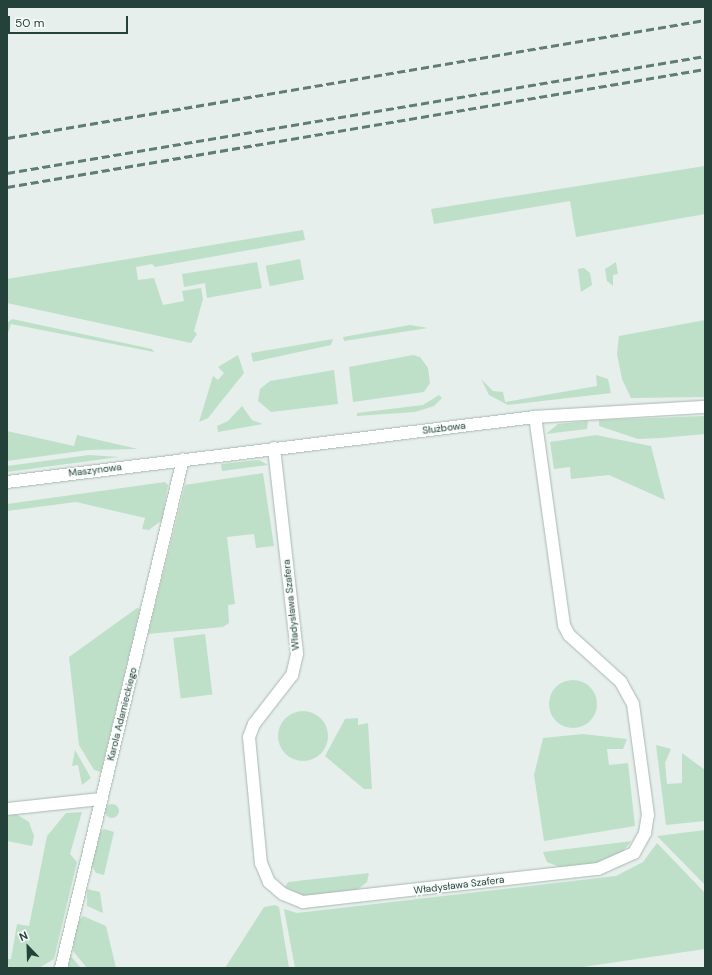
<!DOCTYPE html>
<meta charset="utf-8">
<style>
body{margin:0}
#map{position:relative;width:712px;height:975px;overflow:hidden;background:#e6efeb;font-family:"DM Sans",sans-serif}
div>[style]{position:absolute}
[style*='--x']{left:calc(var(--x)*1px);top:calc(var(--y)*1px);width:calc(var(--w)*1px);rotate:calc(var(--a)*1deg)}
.green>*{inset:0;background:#bfe0c8;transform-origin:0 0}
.round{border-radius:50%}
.roads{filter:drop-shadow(0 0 1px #a8b8b2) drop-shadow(0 0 1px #a8b8b2)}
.minor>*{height:12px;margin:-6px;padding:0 6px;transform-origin:6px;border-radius:6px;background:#fff}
.tertiary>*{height:12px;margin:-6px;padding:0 6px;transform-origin:6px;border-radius:6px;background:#fff}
.rail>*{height:3px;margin-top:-1.5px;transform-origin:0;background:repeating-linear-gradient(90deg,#5f7d75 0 8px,transparent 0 12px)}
span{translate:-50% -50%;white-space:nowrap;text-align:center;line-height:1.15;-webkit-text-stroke:3px #f7fbf9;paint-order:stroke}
.street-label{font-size:10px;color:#24423a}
.frame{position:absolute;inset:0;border:8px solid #24423a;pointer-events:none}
.north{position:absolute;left:8px;top:927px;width:40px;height:40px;-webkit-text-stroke:3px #f7fbf9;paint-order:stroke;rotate:337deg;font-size:11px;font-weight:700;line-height:16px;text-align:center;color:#24423a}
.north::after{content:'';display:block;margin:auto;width:14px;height:18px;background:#24423a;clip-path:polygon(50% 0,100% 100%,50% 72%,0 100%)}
.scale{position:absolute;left:8px;top:16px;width:120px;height:18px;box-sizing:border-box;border:2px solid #24423a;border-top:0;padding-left:5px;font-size:12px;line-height:14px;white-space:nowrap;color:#24423a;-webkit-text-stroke:3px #f7fbf9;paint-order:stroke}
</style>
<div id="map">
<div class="green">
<div style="clip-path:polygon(705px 166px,705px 214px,576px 237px,570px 201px,434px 224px,431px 209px)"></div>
<div style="clip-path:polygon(303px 230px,305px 240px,155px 267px,152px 264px,136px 267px,138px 280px,154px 278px,163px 305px,184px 301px,182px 291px,201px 288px,203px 299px,194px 331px,197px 334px,191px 343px,7px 303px,7px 279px)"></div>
<div style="left:300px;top:259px;width:21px;height:35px;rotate:79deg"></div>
<div style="clip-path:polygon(257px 262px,262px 288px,207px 298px,205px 283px,184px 287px,182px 274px)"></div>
<div style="clip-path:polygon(616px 262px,618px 274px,613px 275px,613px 286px,607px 281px,605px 269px)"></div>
<div style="clip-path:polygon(584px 268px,590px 273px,592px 285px,581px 292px,578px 269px)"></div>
<div style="clip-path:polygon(12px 319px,152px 349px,154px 352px,11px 324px,7px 336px,7px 323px)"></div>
<div style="clip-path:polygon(705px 320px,705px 397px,631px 398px,622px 379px,617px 354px,619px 336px)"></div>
<div style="clip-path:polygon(410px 325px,428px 328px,344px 341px,343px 337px)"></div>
<div style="clip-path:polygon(333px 339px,331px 345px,253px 362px,251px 353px)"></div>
<div style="clip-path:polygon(238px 355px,244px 373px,208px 418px,199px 422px,213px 376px,218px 380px,224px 373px,218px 367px)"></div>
<div style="clip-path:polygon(413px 355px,420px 357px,428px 368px,430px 383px,424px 392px,353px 402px,349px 367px)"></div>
<div style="clip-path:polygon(334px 370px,338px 404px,271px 412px,258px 401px,260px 389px,270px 381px)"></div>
<div style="clip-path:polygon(596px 375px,608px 379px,611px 393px,508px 405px,489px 395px,481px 379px,493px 391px,503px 392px,505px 402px,597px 386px)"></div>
<div style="clip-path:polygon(439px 395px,442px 398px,434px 406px,415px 412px,357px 416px,357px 413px,423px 405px)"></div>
<div style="clip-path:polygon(242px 406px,252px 420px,263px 424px,218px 432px,217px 426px,228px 421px)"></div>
<div style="clip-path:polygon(705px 416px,705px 434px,661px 438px,638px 439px,599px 426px,599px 420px)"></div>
<div style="clip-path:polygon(588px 421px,587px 429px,546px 434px,558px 424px)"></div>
<div style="clip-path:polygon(7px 431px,74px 446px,77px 435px,138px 449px,88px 450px,7px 461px)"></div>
<div style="clip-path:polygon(596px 435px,651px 446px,665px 500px,609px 475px,571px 479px,570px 467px,554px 469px,550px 442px)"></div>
<div style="clip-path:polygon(89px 455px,119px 457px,7px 472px,7px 466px)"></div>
<div style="clip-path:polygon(259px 460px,268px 465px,222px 471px,221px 464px)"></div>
<div style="clip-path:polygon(263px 473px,274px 546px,256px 548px,254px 534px,227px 537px,235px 604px,228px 605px,229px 623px,223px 627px,148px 634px,185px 485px)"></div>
<div style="clip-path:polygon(165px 482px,168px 485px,162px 520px,149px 530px,142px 529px,145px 518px,76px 502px,7px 511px,7px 504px)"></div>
<div style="clip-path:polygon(137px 608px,140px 609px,101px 772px,94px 770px,79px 745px,69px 657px)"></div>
<div style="left:205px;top:634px;width:61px;height:32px;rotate:83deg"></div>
<div class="round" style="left:549px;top:680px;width:48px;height:48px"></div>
<div class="round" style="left:278px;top:711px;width:50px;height:50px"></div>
<div style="clip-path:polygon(358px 718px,358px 725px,368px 723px,372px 789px,364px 789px,325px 756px,345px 719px)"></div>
<div style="clip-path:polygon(583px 734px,627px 739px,623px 749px,607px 749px,609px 765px,628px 763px,635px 826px,544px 841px,534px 775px,543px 738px)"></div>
<div style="clip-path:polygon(656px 745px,671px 749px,665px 763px,667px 784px,682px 783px,682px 753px,705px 770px,705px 821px,666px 825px)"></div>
<div style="clip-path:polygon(75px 750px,91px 778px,82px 785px,78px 765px,72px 766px)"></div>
<div class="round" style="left:105px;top:804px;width:14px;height:14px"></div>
<div style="clip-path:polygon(82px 812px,70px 854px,77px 862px,54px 959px,39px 968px,9px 968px,7px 959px,11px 959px,17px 924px,29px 926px,47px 836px,66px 813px)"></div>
<div style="clip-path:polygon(16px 814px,29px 822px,34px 836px,32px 846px,7px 841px,7px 815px)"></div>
<div style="clip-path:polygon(104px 829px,114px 832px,104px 875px,96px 873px,92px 866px,100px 832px)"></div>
<div style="clip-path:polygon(705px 830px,705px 885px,657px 836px)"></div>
<div style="clip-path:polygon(632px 841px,620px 854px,598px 863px,559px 867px,547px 862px,543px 852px)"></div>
<div style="clip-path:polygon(657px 843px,705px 893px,705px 949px,576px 968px,295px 968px,284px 909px,297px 913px,616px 876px,643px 862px)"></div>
<div style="clip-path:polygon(369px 873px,367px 882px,356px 891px,306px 897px,285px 887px,288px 882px)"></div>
<div style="clip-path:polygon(87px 889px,100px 892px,103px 913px,87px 906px)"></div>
<div style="clip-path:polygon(275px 905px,279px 907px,289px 968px,225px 968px,264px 907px)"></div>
<div style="clip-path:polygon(83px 916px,106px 926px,116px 968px,87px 968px,73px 951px,76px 924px)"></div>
<div style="clip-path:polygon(70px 955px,81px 968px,67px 968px)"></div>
</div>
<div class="roads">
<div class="minor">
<div style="--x:274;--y:448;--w:207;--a:83.6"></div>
<div style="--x:297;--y:654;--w:22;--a:103"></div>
<div style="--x:292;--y:675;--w:62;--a:127.8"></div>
<div style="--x:254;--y:724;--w:14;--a:111"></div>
<div style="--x:249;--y:737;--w:127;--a:84.6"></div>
<div style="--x:261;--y:863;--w:21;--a:67"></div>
<div style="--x:269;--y:882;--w:18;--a:41"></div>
<div style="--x:283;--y:894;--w:22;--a:22"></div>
<div style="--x:303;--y:902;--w:297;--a:-6.4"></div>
<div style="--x:598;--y:869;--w:39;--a:-24"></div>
<div style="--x:634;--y:853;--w:23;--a:-61"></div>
<div style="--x:645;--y:833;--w:18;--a:-81"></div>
<div style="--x:648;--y:815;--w:112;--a:-97.7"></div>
<div style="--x:633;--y:704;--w:25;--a:-119"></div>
<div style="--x:621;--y:682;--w:70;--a:-137.9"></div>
<div style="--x:569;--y:635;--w:11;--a:-117"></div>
<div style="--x:564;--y:625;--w:210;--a:-97.9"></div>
<div style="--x:7;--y:809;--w:95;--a:-6.1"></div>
<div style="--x:61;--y:968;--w:523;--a:-76.52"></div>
</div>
<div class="tertiary">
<div style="--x:7;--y:482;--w:532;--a:-7.02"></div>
<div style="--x:535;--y:417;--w:170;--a:-3.4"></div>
</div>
</div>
<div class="rail">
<div style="--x:7;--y:138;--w:708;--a:-9.6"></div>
<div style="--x:7;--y:173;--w:708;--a:-9.52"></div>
<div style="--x:7;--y:187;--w:708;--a:-9.6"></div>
</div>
<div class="street-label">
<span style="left:444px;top:428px;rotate:-7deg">Służbowa</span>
<span style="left:95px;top:470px;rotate:-7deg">Maszynowa</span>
<span style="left:291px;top:605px;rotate:-96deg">Władysława Szafera</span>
<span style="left:122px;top:714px;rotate:-76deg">Karola Adamieckiego</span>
<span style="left:459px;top:885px;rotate:-7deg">Władysława Szafera</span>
</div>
<div class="frame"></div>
<div class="north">N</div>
<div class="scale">50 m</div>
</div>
